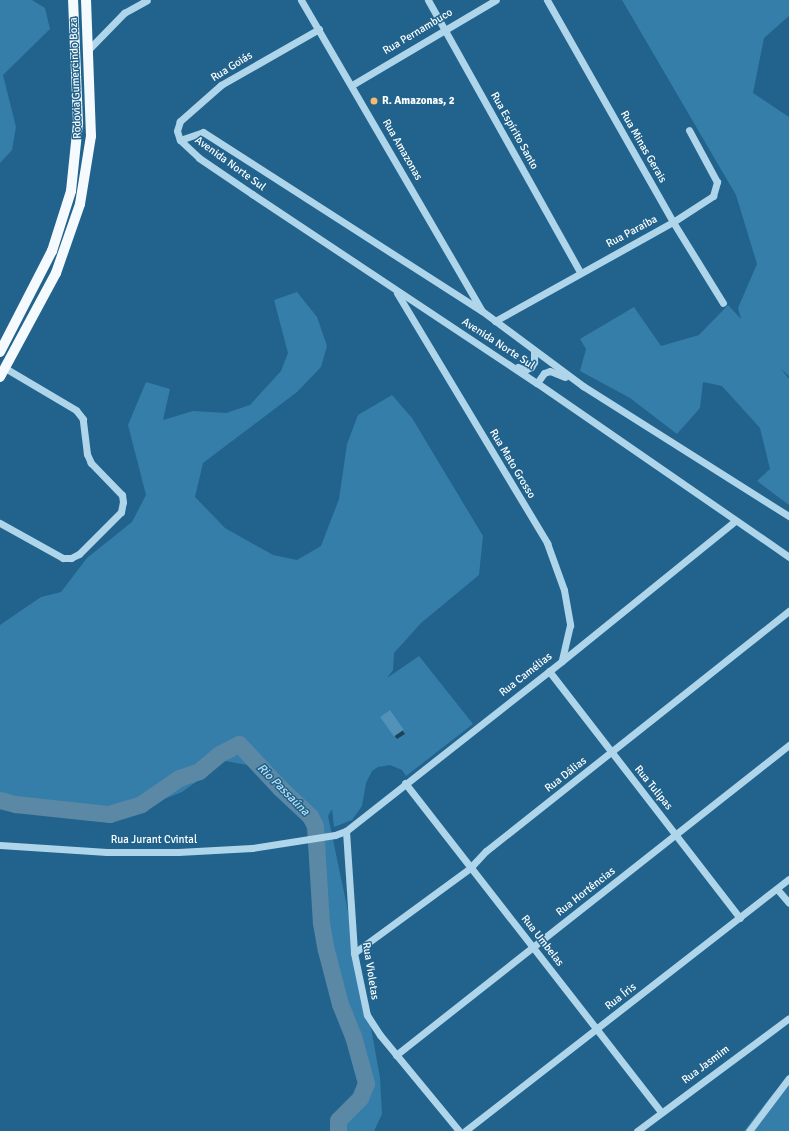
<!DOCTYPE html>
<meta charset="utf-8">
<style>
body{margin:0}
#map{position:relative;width:789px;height:1131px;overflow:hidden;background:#21638c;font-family:Signika,sans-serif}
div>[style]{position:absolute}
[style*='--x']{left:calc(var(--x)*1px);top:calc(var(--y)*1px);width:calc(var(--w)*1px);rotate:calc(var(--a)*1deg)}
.green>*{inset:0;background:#357eaa}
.shadow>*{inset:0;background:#0007}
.river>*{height:17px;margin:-8.5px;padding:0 8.5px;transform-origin:8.5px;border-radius:8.5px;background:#5b88a4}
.building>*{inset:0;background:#5291b8;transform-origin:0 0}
.minor>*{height:7px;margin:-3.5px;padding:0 3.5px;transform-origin:3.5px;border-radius:3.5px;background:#afd5eb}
.major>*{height:10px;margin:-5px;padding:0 5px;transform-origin:5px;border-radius:5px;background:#f4fafe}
.dots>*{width:11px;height:11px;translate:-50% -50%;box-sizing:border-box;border:2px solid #21638c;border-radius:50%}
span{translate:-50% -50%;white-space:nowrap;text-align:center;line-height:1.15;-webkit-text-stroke:3px #21638c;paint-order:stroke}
.street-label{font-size:11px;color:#fff}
.poi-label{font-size:11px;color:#fff;font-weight:700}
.left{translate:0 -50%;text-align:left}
.water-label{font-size:12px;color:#bbdef3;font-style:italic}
</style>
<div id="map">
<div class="green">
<div style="clip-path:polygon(0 0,32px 0,45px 8px,50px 29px,3px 75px,16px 127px,12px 150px,0 163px)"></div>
<div style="clip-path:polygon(622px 0,789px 0,789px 16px,764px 38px,753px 93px,789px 117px,789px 376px,781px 369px,789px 379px,789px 505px,757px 481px,770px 469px,760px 428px,722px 386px,703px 382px,700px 408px,677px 434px,630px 398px,580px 371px,586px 349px,580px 339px,634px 307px,661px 346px,699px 335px,728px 305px,741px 319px,738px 308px,757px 264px,736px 195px)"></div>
<div style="clip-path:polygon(297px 292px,317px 317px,327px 346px,321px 367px,297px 392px,203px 463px,195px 497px,225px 528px,273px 555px,297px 560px,321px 546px,339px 499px,347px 444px,358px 415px,392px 395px,412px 418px,483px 536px,479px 575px,421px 623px,394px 653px,393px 670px,387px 678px,419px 656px,473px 724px,406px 776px,402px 770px,390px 765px,378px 767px,372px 771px,366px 783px,362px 806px,352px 820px,334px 827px,332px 809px,328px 816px,363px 983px,380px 1078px,382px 1114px,374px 1131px,332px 1131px,356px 1100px,359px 1080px,327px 947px,315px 834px,253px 766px,225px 761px,182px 792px,118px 817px,11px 810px,0 806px,0 625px,41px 597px,61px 592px,87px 558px,132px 522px,146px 495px,128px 425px,146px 382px,170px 389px,163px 420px,193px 411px,226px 413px,250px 405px,281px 371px,288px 353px,274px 300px)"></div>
<div style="clip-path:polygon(789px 1079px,789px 1131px,744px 1131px,772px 1095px)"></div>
</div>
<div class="shadow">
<div style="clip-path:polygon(389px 711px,405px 734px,397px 739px,383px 720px)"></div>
</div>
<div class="river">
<div style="--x:0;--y:800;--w:16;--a:15"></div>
<div style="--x:15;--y:804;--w:95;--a:6.1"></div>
<div style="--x:109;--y:814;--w:34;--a:-17"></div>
<div style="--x:141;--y:804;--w:46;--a:-34.4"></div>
<div style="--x:179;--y:778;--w:21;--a:-19"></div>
<div style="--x:199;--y:771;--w:26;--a:-40"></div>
<div style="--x:219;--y:754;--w:22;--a:-27"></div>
<div style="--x:239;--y:744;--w:60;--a:47"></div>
<div style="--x:280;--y:788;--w:41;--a:43"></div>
<div style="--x:310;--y:816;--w:11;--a:63"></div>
<div style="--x:315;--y:826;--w:97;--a:86.5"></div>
<div style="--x:321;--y:923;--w:27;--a:80"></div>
<div style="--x:326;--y:950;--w:56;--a:75.5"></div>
<div style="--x:340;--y:1004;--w:35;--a:68"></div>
<div style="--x:353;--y:1036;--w:49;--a:74.5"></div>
<div style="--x:366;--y:1083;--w:16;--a:112"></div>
<div style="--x:360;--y:1098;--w:31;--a:135"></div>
<div style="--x:338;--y:1120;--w:11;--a:90"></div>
</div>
<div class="building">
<div style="left:390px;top:710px;width:24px;height:12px;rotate:55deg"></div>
</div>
<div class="minor">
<div style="--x:301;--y:0;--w:358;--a:59.8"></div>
<div style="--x:428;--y:0;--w:312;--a:60.8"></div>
<div style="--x:547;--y:0;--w:255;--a:60.4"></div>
<div style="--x:673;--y:222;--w:95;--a:58.3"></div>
<div style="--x:319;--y:29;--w:113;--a:150.3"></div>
<div style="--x:221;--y:85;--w:55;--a:138.7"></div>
<div style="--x:180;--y:121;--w:10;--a:107"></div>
<div style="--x:177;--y:131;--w:9;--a:72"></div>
<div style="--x:180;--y:140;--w:26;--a:43"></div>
<div style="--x:199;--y:158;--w:64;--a:34.2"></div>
<div style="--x:252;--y:194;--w:342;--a:33.6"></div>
<div style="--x:537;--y:383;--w:306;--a:34.6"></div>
<div style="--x:88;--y:50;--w:52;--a:-45.8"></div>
<div style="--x:124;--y:13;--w:26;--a:-29"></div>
<div style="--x:352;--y:85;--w:167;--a:-30.6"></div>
<div style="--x:180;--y:140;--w:24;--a:-19"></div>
<div style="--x:203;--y:132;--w:331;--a:32.7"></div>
<div style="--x:482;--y:311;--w:126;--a:36.6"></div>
<div style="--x:583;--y:386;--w:244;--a:32.3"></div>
<div style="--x:397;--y:293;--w:292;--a:59"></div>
<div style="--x:547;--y:543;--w:50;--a:70.1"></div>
<div style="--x:564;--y:590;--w:36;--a:80"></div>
<div style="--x:570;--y:625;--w:37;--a:103"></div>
<div style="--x:495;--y:321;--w:204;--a:-29.1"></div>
<div style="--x:673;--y:222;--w:48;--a:-33"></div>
<div style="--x:713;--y:196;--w:15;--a:-74"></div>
<div style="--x:717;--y:182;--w:59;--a:-118.3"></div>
<div style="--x:518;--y:367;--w:8;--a:23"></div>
<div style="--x:525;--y:370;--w:7;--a:-27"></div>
<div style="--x:531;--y:367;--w:6;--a:-59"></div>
<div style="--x:534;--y:362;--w:10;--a:-90"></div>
<div style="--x:537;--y:383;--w:12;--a:-55"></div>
<div style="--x:544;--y:373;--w:6;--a:-18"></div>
<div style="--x:550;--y:371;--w:16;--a:22"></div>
<div style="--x:0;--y:523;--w:72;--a:29.1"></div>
<div style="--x:63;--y:558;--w:8;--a:0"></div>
<div style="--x:71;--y:558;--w:9;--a:-27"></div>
<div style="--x:79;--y:554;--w:59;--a:-45"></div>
<div style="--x:121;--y:512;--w:10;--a:-79"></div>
<div style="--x:123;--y:502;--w:7;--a:-98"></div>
<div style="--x:122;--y:495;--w:45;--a:-134.1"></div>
<div style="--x:91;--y:463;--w:10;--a:-114"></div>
<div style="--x:87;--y:454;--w:35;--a:-97"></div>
<div style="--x:83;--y:419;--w:11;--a:-128"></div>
<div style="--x:76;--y:410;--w:82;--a:-149.4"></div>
<div style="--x:549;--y:671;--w:312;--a:52.3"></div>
<div style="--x:405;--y:783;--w:417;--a:52.1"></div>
<div style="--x:346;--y:831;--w:122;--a:86.2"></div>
<div style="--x:354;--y:953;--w:63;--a:78.2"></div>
<div style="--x:367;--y:1015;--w:24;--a:57"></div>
<div style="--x:380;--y:1035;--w:124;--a:50.5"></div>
<div style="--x:0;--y:845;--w:107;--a:3.7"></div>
<div style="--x:107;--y:852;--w:71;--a:0"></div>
<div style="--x:178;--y:852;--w:74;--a:-3.1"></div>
<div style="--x:252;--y:848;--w:84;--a:-8.9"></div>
<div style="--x:335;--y:835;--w:12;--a:-20"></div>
<div style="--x:346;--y:831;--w:275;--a:-38.2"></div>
<div style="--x:562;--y:661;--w:223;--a:-39"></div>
<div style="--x:777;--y:889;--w:18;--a:49"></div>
<div style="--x:354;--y:953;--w:144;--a:-36.2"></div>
<div style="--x:470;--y:868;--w:23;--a:-47"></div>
<div style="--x:486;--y:851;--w:387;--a:-38.4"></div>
<div style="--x:396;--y:1055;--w:501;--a:-38.27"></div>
<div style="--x:465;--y:1131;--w:410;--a:-37.9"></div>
<div style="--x:637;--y:1131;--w:189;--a:-36.6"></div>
<div style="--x:749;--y:1131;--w:66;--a:-53"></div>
</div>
<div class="major">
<div style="--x:0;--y:352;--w:114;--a:-62.8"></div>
<div style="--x:52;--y:251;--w:63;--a:-72.4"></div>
<div style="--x:71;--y:191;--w:68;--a:-84.1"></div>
<div style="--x:78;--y:123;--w:123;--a:-92.3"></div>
<div style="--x:0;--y:377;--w:118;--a:-61.7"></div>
<div style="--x:56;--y:273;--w:73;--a:-70.8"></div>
<div style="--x:80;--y:204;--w:69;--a:-80.8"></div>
<div style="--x:91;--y:136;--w:136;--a:-92.1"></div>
</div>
<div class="dots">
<div style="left:374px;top:101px;background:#f8b971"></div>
</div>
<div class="street-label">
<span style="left:418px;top:32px;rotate:-31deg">Rua Pernambuco</span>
<span style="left:232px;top:67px;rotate:-32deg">Rua Goiás</span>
<span style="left:76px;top:78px;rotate:-92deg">Rodovia Gumercindo Boza</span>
<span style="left:514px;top:131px;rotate:61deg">Rua Espírito Santo</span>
<span style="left:643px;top:147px;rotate:60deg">Rua Minas Gerais</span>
<span style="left:402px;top:150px;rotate:60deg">Rua Amazonas</span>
<span style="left:230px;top:164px;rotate:36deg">Avenida Norte Sul</span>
<span style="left:632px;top:232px;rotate:-28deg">Rua Paraíba</span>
<span style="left:498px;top:344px;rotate:33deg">Avenida Norte Sul</span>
<span style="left:512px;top:464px;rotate:59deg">Rua Mato Grosso</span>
<span style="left:526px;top:675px;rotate:-38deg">Rua Camélias</span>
<span style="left:566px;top:775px;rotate:-38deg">Rua Dálias</span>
<span style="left:653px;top:788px;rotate:51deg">Rua Tulipas</span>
<span style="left:154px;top:840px">Rua Jurant Cvintal</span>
<span style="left:586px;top:892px;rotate:-38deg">Rua Hortências</span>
<span style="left:542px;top:941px;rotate:52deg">Rua Umbelas</span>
<span style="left:370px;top:971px;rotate:81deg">Rua Violetas</span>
<span style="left:621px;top:997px;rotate:-38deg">Rua Íris</span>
<span style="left:706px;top:1065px;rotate:-37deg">Rua Jasmim</span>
</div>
<div class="poi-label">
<span class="left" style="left:382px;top:101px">R. Amazonas, 2</span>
</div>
<div class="water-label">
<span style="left:283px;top:790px;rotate:45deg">Rio Passaúna</span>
</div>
</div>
